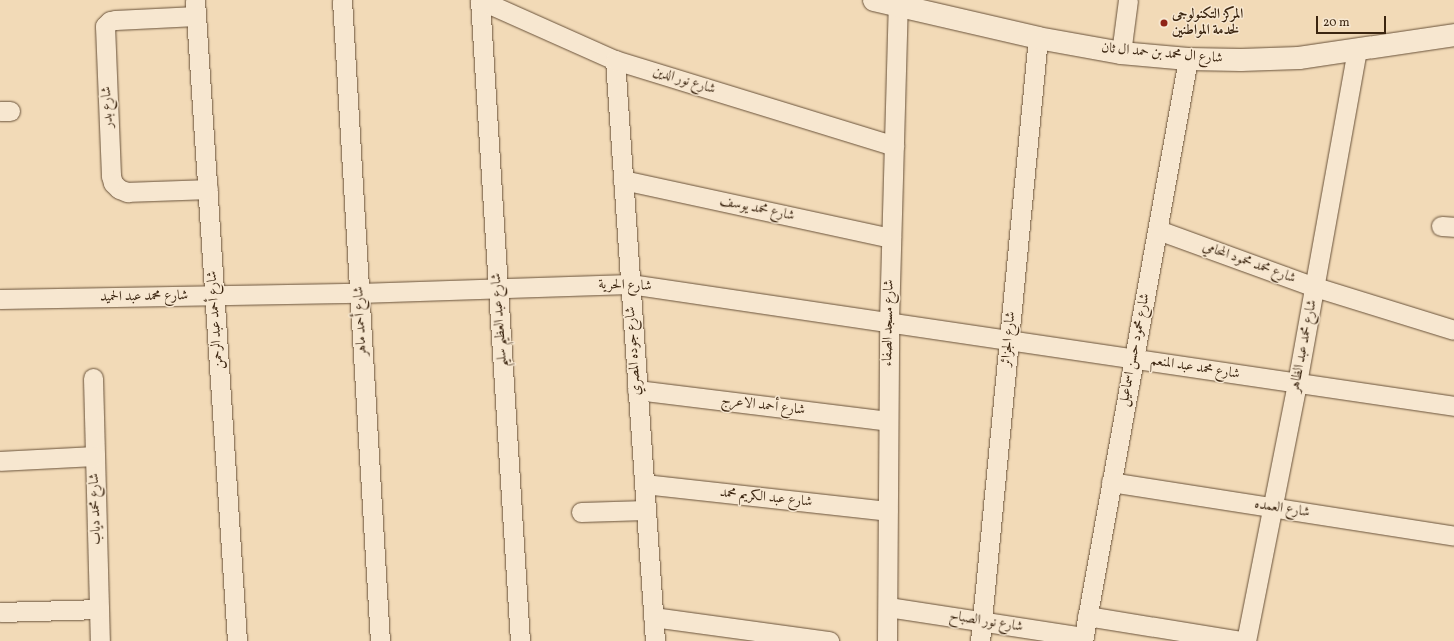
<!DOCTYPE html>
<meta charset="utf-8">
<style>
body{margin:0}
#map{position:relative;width:1454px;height:641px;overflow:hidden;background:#f2dab7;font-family:Vollkorn,Amiri,serif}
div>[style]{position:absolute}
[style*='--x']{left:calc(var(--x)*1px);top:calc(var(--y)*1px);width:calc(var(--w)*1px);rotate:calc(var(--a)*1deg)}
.roads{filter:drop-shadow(0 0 1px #69523a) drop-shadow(0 0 1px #69523a)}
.minor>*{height:19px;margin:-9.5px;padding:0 9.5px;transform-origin:9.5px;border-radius:9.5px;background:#f7e7d0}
.tertiary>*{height:22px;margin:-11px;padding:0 11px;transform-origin:11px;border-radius:11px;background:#f7e7d0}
.dots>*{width:11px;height:11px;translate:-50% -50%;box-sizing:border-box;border:2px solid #f7e7d0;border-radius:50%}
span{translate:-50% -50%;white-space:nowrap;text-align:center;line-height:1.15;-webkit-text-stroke:3px #f7e7d0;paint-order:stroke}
.poi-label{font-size:14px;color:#3b2510;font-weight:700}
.left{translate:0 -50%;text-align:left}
.street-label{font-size:14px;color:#3b2510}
.scale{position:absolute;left:1316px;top:16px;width:70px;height:18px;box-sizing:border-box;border:2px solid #3b2510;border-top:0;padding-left:5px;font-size:12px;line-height:14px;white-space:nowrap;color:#3b2510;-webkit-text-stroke:3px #f7e7d0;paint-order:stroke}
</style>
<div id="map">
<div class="roads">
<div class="minor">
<div style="--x:195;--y:0;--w:642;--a:86.25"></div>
<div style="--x:342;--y:0;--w:642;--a:86.61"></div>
<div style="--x:196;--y:16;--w:81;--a:177.2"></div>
<div style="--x:115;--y:20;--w:5;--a:169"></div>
<div style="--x:110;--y:21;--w:7;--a:135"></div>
<div style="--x:105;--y:26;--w:150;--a:87.7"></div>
<div style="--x:111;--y:176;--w:7;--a:74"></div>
<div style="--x:113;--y:183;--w:8;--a:45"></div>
<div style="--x:119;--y:189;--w:9;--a:21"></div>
<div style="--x:127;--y:192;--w:81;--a:-2.1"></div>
<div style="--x:1121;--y:53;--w:53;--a:-82.5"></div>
<div style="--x:615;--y:60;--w:582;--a:86.06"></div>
<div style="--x:0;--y:111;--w:10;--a:0"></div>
<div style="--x:623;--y:180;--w:274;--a:12.2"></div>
<div style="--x:1441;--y:226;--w:13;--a:4"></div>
<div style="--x:1158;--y:230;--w:167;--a:20"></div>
<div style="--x:1315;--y:287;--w:145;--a:17.2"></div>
<div style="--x:0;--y:299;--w:359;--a:-1"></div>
<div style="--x:359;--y:293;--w:271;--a:-1.9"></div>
<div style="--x:630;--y:284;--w:833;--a:8.42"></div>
<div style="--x:93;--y:378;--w:263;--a:88.5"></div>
<div style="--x:637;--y:390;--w:253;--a:7"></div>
<div style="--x:0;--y:461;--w:95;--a:-3"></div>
<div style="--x:1111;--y:482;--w:347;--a:8.9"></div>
<div style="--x:644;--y:484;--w:245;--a:6.3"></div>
<div style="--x:581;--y:512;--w:65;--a:-1.8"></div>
<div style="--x:888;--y:607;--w:197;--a:8.7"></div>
<div style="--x:0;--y:612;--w:99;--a:-1.7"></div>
<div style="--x:1087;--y:616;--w:157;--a:9.2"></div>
<div style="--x:653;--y:617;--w:178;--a:7.8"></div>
<div style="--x:520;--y:641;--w:642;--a:-93.57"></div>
<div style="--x:480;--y:0;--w:148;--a:24"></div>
<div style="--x:615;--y:60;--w:292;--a:17.1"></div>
<div style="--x:887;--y:641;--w:320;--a:-89.6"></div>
<div style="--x:889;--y:321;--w:315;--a:-88.4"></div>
<div style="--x:980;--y:641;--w:606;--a:-84.51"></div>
<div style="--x:1083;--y:641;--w:591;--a:-79.77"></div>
<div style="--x:1246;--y:641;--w:263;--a:-78.8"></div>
<div style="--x:1297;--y:383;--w:338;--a:-79.8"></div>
</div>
<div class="tertiary">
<div style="--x:874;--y:0;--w:168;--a:13"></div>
<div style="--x:1038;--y:38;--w:84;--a:10.2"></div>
<div style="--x:1121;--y:53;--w:67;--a:5.1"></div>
<div style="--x:1188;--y:59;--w:53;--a:1.1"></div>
<div style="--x:1241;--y:60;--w:58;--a:-2"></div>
<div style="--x:1299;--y:58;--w:157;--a:-8.4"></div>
</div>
</div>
<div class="dots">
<div style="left:1164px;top:23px;background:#8f2418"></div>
</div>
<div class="poi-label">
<span class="left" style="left:1172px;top:23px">المركز التكنولوجى<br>لخدمة المواطنين</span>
</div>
<div class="street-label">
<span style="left:1162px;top:54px;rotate:5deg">شارع ال محمد بن حمد ال ثان</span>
<span style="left:684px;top:81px;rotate:17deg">شارع نور الدين</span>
<span style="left:108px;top:107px;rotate:-93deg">شارع بدر</span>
<span style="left:757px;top:209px;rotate:12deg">شارع محمد يوسف</span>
<span style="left:1249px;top:263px;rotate:20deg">شارع محمد محمود المحامي</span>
<span style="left:625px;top:286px;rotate:2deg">شارع الحرية</span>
<span style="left:144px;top:297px;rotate:-1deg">شارع محمد عبد الحميد</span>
<span style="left:216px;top:320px;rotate:-94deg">شارع أحمد عبد الرحمن</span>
<span style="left:500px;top:320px;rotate:-94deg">شارع عبد العظيم سليم</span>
<span style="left:361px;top:321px;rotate:-93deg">شارع أحمد ماهر</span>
<span style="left:889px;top:323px;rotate:-89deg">شارع مسجد الصفاء</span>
<span style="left:1009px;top:339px;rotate:-85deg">شارع الجزائر</span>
<span style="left:1304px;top:346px;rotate:-79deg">شارع محمد عبد الظاهر</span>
<span style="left:1135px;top:350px;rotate:-79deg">شارع محمود حسن اسماعيل</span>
<span style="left:634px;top:351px;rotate:-94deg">شارع جوده المصري</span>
<span style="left:1195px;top:368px;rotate:9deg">شارع محمد عبد المنعم</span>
<span style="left:763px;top:406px;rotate:7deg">شارع أحمد الاعرج</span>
<span style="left:766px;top:498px;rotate:6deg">شارع عبد الكريم محمد</span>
<span style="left:96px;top:509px;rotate:-92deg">شارع محمد دياب</span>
<span style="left:1282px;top:509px;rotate:9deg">شارع العمده</span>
<span style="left:986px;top:622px;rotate:9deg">شارع نور الصباح</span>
</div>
<div class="scale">20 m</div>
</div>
